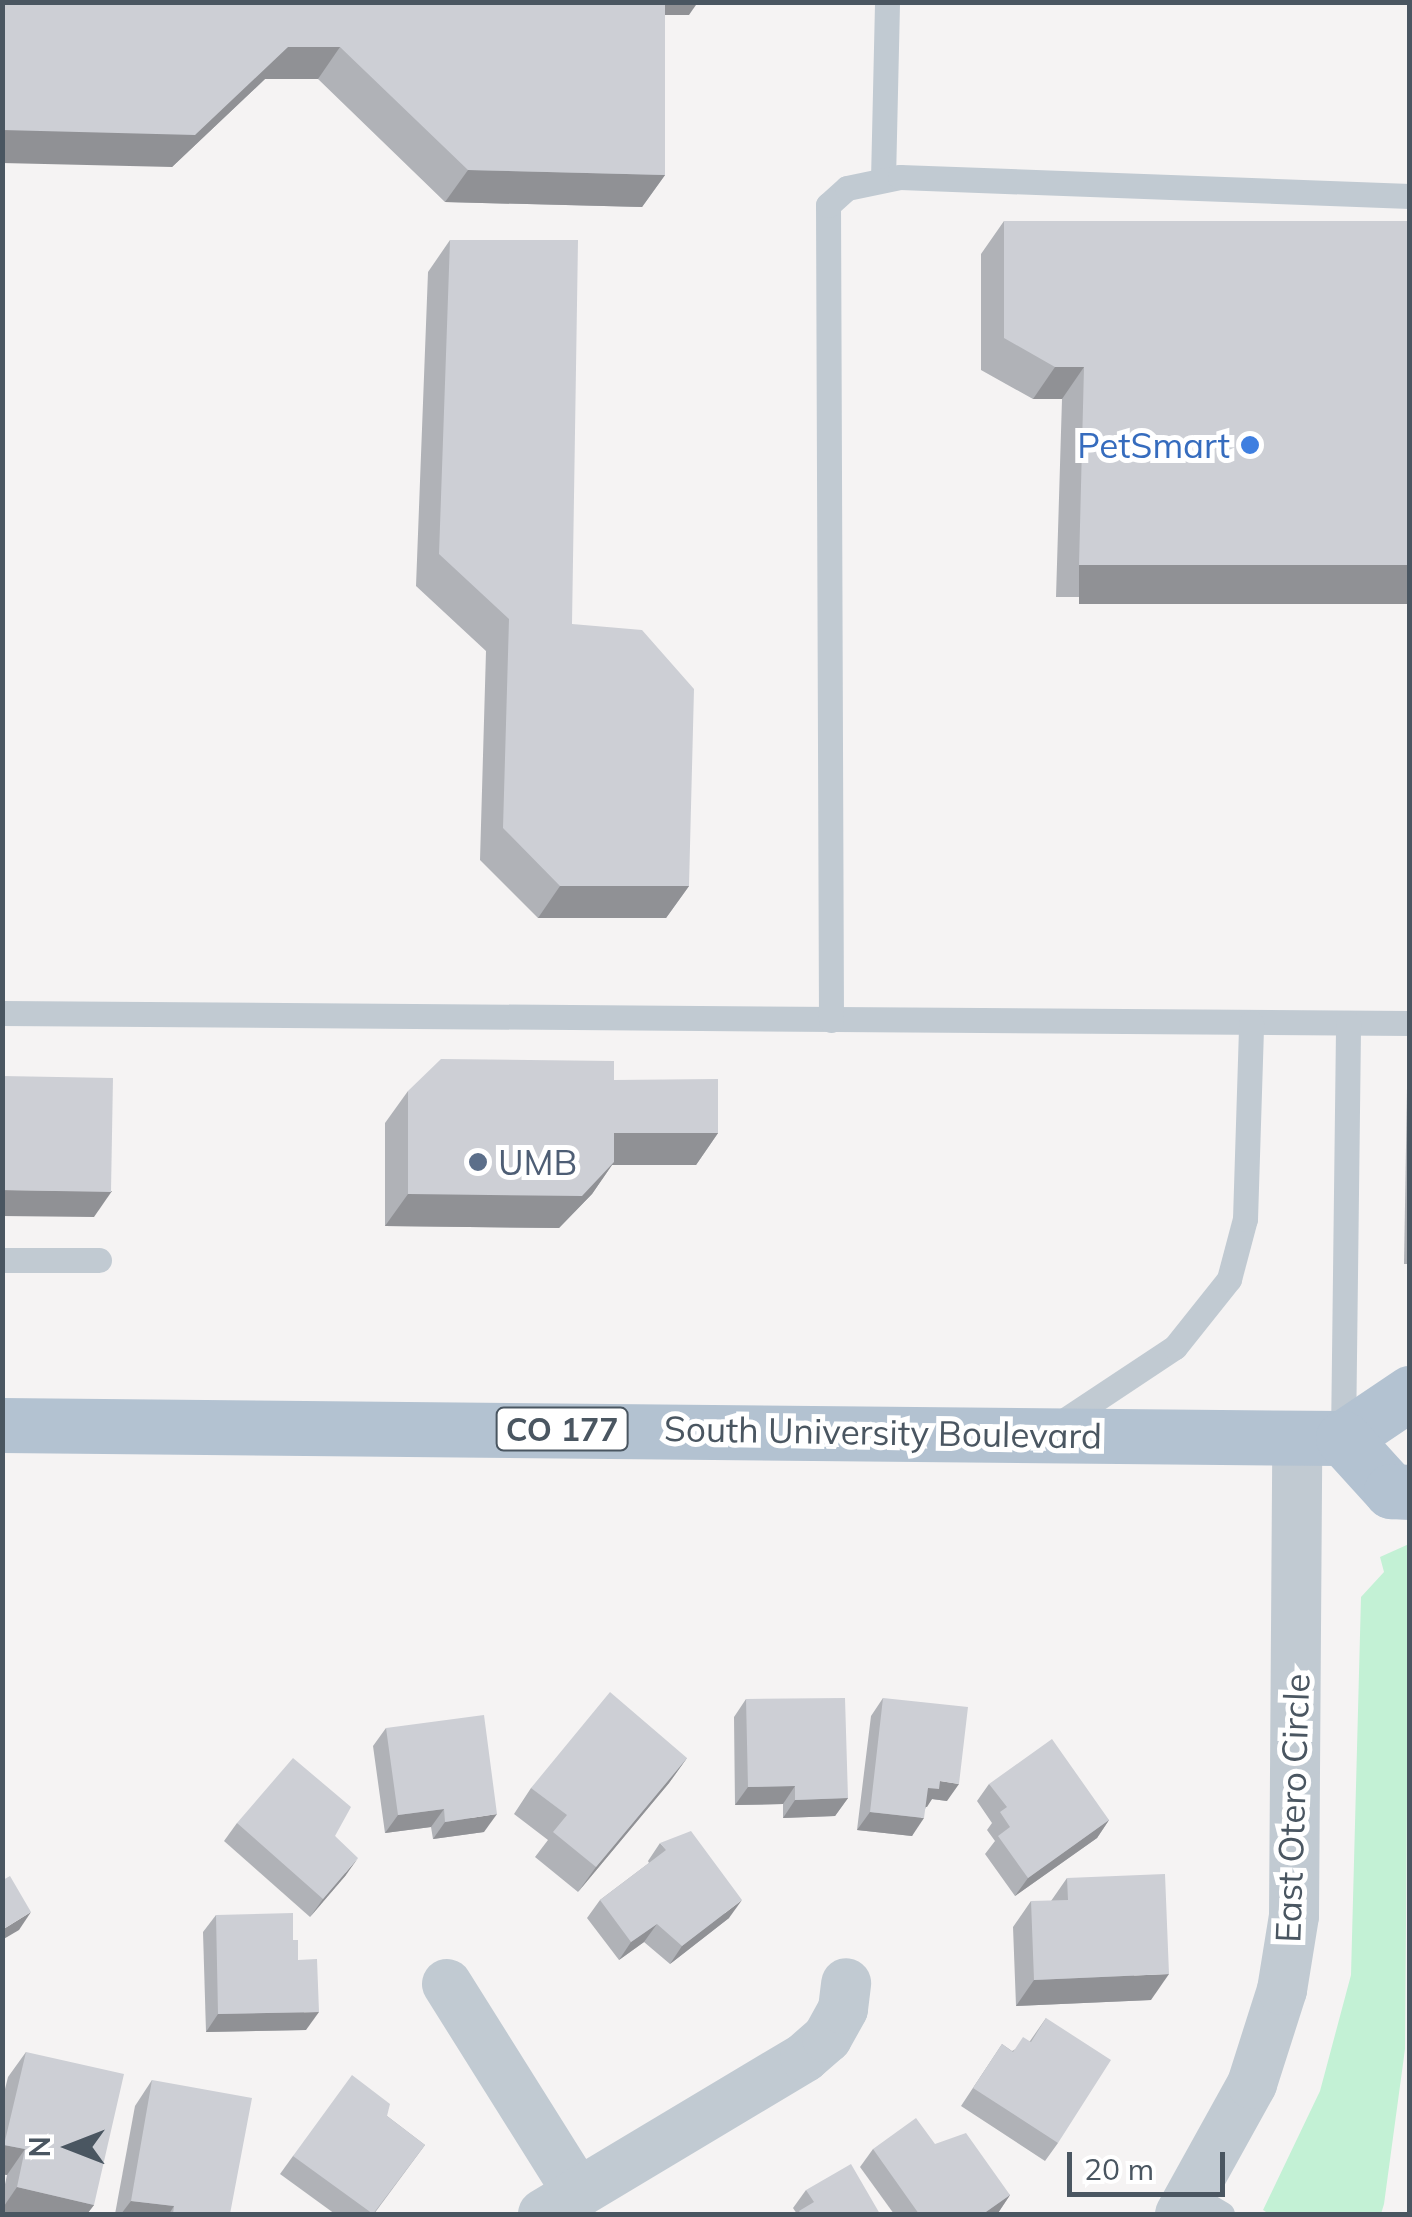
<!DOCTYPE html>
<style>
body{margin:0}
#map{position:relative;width:1412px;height:2217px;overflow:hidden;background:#f5f3f3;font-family:Mulish,sans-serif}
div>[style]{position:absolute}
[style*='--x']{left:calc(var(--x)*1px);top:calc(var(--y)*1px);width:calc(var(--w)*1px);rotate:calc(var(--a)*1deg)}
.green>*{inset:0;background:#c3f1d5}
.lane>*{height:25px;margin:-12.5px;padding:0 12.5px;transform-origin:12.5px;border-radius:12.5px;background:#c1cad2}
.street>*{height:50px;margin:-25px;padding:0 25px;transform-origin:25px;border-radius:25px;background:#c1cad2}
.primary>*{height:55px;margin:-27.5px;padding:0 27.5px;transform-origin:27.5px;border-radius:27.5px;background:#b3c2d1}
.wall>*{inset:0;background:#b0b2b7}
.shaded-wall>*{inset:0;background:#909195;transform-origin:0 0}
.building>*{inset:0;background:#cdcfd5;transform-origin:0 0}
.dots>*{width:28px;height:28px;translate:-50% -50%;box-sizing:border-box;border:5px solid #fff;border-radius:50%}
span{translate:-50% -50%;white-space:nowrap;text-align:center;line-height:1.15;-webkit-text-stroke:10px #fff;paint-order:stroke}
.shield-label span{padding:2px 8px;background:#fff;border:2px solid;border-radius:8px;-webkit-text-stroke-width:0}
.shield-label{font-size:32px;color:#4a5661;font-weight:700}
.shop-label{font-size:35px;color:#366cbe}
.right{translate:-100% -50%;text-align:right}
.service-label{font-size:35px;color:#4e5e75}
.left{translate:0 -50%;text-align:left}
.street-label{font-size:35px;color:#4a5661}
.frame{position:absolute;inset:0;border:5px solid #4a5661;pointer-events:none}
.north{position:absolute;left:20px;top:2097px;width:100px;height:100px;-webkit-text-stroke:8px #fff;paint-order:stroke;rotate:270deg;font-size:28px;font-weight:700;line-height:40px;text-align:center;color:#4a5661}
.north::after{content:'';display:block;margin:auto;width:35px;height:45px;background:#4a5661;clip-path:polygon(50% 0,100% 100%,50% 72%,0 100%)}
.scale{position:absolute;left:1067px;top:2152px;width:158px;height:45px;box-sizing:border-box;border:5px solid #4a5661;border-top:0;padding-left:12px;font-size:30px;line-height:35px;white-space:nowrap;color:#4a5661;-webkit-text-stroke:8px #fff;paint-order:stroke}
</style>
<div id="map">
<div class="green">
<div style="clip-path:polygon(1409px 1544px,1405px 2049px,1384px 2204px,1381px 2214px,1269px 2214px,1263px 2210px,1320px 2091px,1351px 1975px,1361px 1597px,1384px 1572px,1380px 1557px)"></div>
</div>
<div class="lane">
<div style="--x:883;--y:180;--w:178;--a:-88.7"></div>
<div style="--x:2;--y:1013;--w:1408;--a:0.41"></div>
<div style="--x:831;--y:1020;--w:815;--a:-90.21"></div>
<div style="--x:828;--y:205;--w:25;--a:-42"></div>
<div style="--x:847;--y:188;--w:54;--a:-11.7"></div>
<div style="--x:900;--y:177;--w:510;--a:2.13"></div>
<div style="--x:2;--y:1260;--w:97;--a:0"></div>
<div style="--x:1059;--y:1424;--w:139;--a:-33.6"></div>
<div style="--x:1175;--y:1347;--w:87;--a:-51.5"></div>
<div style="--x:1229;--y:1279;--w:62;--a:-75.1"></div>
<div style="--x:1245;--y:1219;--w:196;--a:-88.2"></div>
<div style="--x:1343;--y:1438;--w:415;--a:-89.3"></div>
<div style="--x:1192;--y:2196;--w:35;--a:31"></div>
</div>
<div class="street">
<div style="--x:447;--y:1984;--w:247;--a:57.9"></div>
<div style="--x:543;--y:2214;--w:305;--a:-30.9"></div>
<div style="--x:805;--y:2057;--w:29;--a:-41"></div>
<div style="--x:827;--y:2038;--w:33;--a:-61"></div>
<div style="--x:843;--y:2009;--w:26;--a:-83"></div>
<div style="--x:1180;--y:2214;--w:149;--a:-61"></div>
<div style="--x:1252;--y:2084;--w:99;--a:-72.3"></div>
<div style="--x:1282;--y:1990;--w:75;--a:-80.8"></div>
<div style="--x:1294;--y:1916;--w:478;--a:-89.6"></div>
</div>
<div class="primary">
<div style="--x:2;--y:1425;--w:1341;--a:0.56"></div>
<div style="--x:1343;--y:1438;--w:81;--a:-33.9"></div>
<div style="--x:1343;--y:1438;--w:72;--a:47.8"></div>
<div style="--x:1391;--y:1491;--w:19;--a:3"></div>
</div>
<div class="wall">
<div style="clip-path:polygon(2px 2px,689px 15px,665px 15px,665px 175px,642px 207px,445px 202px,318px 79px,265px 79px,172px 167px)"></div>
<div style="clip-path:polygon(1004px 221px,1410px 597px,1056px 597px,1062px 399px,1033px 399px,981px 370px,981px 254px)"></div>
<div style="clip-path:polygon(450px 240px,572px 624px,689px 886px,666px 918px,538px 918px,480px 860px,486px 651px,416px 586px,428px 272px)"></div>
<div style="clip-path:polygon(614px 1080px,718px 1133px,696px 1165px,612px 1165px,592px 1194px,559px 1228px,385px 1226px,385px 1123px,408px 1091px)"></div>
<div style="clip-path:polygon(1410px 1084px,1410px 1264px,1404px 1264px,1407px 1088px)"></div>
<div style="clip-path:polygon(883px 1698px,947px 1801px,932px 1799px,926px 1807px,912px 1836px,857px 1830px,871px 1716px)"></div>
<div style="clip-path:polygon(746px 1699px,848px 1798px,835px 1816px,783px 1818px,783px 1804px,735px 1805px,734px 1717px)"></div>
<div style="clip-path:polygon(386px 1728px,484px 1832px,433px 1839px,431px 1827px,385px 1833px,373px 1746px)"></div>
<div style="clip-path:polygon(687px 1758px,669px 1783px,578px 1892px,535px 1857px,548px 1840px,514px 1814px,531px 1788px)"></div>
<div style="clip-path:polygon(989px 1784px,1109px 1820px,1097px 1838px,1015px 1896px,985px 1854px,995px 1841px,987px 1830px,992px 1823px,977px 1801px)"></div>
<div style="clip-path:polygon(237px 1823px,335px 1836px,346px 1875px,310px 1917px,224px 1841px)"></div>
<div style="clip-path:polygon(660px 1843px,729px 1918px,670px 1964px,644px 1942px,619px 1960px,587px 1918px,600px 1900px,649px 1863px,648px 1861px)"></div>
<div style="clip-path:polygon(1067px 1878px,1151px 2000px,1016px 2006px,1013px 1927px,1031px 1901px,1051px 1901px)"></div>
<div style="clip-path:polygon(216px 1915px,298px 1960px,306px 2030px,206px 2032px,203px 1932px)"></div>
<div style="clip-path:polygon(1046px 2018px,1058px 2143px,1045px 2161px,961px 2106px,1002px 2044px,1012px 2051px,1030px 2041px)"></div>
<div style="clip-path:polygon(26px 2052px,94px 2205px,87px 2214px,2px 2214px,2px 2198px,7px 2175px,2px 2174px,2px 2101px,8px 2077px)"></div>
<div style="clip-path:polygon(152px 2080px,230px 2214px,115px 2214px,135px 2106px)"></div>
<div style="clip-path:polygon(387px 2116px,425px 2145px,374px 2214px,335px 2214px,280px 2174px,293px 2156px)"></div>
<div style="clip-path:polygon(935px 2144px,1010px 2195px,998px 2213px,995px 2214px,894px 2214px,860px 2167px,873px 2149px)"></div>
<div style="clip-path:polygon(806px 2190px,880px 2214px,797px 2214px,793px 2208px)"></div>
</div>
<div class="shaded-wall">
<div style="clip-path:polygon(651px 2px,698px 2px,689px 15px,642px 15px)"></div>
<div style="clip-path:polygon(288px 47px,340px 47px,318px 79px,265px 79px,172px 167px,2px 163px,2px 130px)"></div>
<div style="clip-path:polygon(468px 170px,665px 175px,642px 207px,445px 202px)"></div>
<div style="clip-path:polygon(1055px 367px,1084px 367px,1062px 399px,1033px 399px)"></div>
<div style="left:1079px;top:565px;width:331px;height:39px"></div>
<div style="clip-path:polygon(560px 886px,689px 886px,666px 918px,538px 918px)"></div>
<div style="clip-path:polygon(614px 1133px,718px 1133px,696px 1165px,612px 1165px,592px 1194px,559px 1228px,385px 1226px,408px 1194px)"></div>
<div style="clip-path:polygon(2px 1190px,112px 1191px,94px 1217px,2px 1216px)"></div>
<div style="clip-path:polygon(687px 1758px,669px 1783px,578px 1892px,596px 1867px)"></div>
<div style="clip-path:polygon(940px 1781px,959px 1784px,947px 1801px,932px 1799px,927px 1807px,915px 1806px,928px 1788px)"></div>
<div style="clip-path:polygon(795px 1786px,783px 1804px,735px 1805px,748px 1787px)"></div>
<div style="clip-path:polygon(848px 1798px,835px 1816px,783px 1818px,795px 1800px)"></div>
<div style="clip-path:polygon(444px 1809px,431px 1827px,385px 1833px,398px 1815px)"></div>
<div style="clip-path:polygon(870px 1812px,924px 1818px,912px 1836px,857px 1830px)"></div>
<div style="clip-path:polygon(497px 1814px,484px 1832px,433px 1839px,445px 1822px)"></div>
<div style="clip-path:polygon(1109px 1820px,1097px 1838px,1015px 1896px,1028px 1878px)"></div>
<div style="clip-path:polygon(358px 1858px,346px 1875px,310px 1917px,323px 1899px)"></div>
<div style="clip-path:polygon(742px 1900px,729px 1918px,670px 1964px,682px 1946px)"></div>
<div style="clip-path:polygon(31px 1912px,19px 1930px,2px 1940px,2px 1930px)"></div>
<div style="clip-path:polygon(657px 1924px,644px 1942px,619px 1960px,631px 1942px)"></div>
<div style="clip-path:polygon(1169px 1974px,1151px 2000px,1016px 2006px,1034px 1980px)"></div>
<div style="clip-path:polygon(319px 2012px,306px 2030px,206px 2032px,218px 2014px)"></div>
<div style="clip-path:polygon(4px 2145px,25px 2149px,7px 2175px,2px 2174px,2px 2147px)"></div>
<div style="clip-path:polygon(17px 2187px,94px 2205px,87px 2214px,2px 2214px,2px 2209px)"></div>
<div style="clip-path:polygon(1010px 2195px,998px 2213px,995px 2214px,983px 2214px)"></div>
<div style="clip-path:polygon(131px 2201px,174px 2206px,169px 2214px,121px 2214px)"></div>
</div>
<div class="building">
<div style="clip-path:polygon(2px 2px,665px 2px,665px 175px,468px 170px,340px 47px,288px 47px,195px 135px,2px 130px)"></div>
<div style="clip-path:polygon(1004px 221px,1410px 221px,1410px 565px,1079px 565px,1084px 367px,1055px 367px,1004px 338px)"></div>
<div style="clip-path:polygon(450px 240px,578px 240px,572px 624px,642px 630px,694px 689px,689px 886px,560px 886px,503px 828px,509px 619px,439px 554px)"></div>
<div style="clip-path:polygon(441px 1059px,614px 1061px,614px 1080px,718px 1079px,718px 1133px,614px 1133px,614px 1162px,582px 1196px,408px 1194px,408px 1091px)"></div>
<div style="left:2px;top:1076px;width:111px;height:114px;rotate:1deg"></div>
<div style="clip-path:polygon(610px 1692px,687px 1758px,596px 1867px,553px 1832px,567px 1815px,531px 1788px)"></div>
<div style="clip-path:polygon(845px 1698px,848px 1798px,795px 1800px,795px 1786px,748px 1787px,746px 1699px)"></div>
<div style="clip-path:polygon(883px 1698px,968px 1707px,959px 1784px,940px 1781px,939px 1789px,928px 1788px,924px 1818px,870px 1812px)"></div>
<div style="clip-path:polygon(484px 1715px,497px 1814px,445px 1822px,444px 1809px,398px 1815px,386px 1728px)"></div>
<div style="clip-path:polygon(1052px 1739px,1109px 1820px,1028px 1878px,998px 1836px,1010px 1827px,1000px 1812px,1007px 1807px,989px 1784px)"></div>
<div style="clip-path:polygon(293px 1758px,351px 1807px,335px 1836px,358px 1858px,323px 1899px,237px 1823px)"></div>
<div style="clip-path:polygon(691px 1831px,742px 1900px,682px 1946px,657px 1924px,631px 1942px,600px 1900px,666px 1850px,660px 1843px)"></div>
<div style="clip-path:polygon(1165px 1874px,1169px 1974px,1034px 1980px,1031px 1901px,1068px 1900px,1067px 1878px)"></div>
<div style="clip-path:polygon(10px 1876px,31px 1912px,2px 1930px,2px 1879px,3px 1880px)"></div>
<div style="clip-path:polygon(293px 1913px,293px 1940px,298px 1940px,298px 1960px,317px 1959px,319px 2012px,218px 2014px,216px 1915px)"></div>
<div style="clip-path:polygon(1046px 2018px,1111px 2060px,1058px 2143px,973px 2088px,1002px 2044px,1013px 2052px,1023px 2037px,1031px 2042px)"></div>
<div style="clip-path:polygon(26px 2052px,124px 2074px,94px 2205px,17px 2187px,25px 2149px,4px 2145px)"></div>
<div style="clip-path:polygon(352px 2075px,390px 2104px,387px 2116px,425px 2145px,373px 2214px,293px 2156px)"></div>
<div style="clip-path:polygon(152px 2080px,252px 2098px,230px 2214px,173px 2214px,174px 2206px,131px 2201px)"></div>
<div style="clip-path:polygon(916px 2118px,935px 2144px,966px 2133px,1010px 2195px,983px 2214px,919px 2214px,873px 2149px)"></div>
<div style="clip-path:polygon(851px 2164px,880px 2214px,801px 2214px,799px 2211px,814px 2202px,806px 2190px)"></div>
</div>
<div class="dots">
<div style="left:1250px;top:445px;background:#3f7fe0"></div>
<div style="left:478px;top:1162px;background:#5c6f8a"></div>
</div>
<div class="shield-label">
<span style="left:562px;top:1429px">CO 177</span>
</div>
<div class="shop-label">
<span class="right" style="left:1230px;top:445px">PetSmart</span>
</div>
<div class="service-label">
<span class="left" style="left:498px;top:1162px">UMB</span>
</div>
<div class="street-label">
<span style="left:883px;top:1432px;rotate:1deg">South University Boulevard</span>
<span style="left:1292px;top:1808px;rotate:-88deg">East Otero Circle</span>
</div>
<div class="frame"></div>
<div class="north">N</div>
<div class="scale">20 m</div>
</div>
